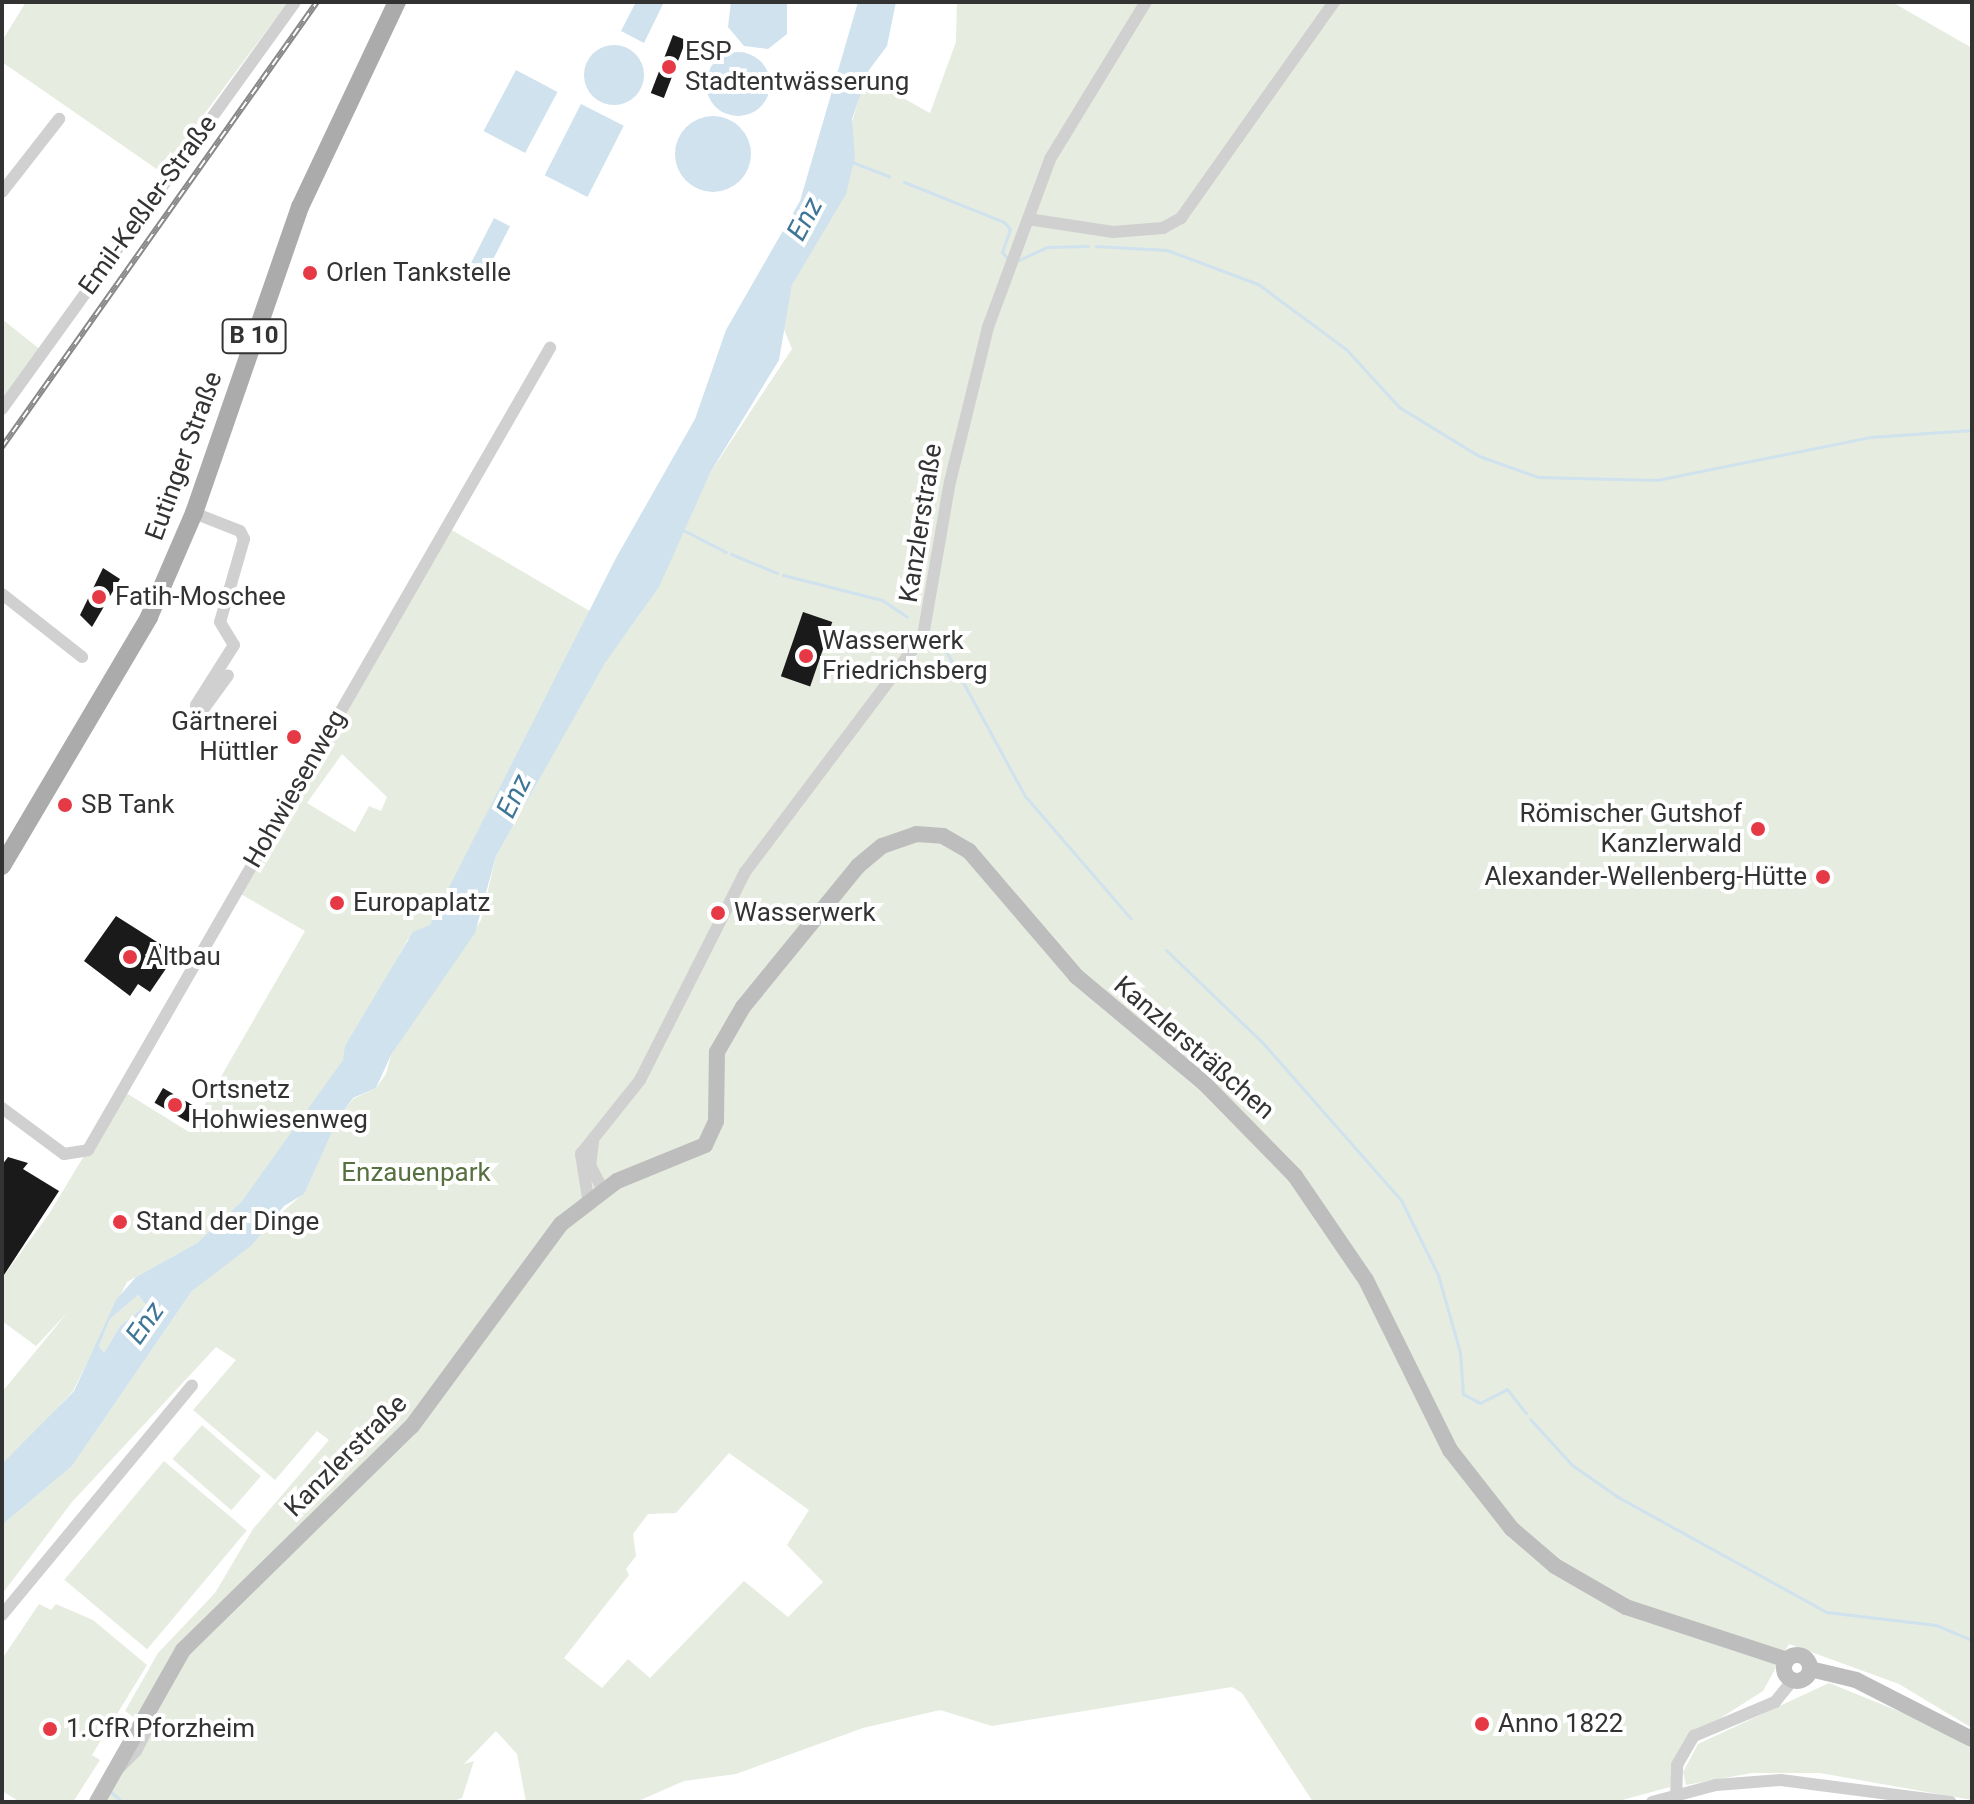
<!DOCTYPE html>
<meta charset="utf-8">
<style>
body{margin:0}
#map{position:relative;width:1974px;height:1804px;overflow:hidden;background:#fff;font-family:Roboto,sans-serif}
div>[style]{position:absolute}
[style*='--x']{left:calc(var(--x)*1px);top:calc(var(--y)*1px);width:calc(var(--w)*1px);rotate:calc(var(--a)*1deg)}
.green>*{inset:0;background:#e6ecdf;transform-origin:0 0}
.water>*{inset:0;background:#cfe2ee;transform-origin:0 0}
.round{border-radius:50%}
.stream>*{height:3px;margin:-1.5px;padding:0 1.5px;transform-origin:1.5px;border-radius:1.5px;background:#cfe2ee}
.building>*{inset:0;background:#1a1a1a;transform-origin:0 0}
.street>*{height:12px;margin:-6px;padding:0 6px;transform-origin:6px;border-radius:6px;background:#d0d0d0}
.secondary>*{height:16px;margin:-8px;padding:0 8px;transform-origin:8px;border-radius:8px;background:#bdbdbd}
.secondary>.ring{margin:-8px;padding:0;box-sizing:content-box;background:none;border:16px solid #bdbdbd;border-radius:50%}
.primary>*{height:18px;margin:-9px;padding:0 9px;transform-origin:9px;border-radius:9px;background:#ababab}
.rail>*{height:6px;margin-top:-3px;transform-origin:0;background:repeating-linear-gradient(90deg,#fff 0 9px,#888 0 18px);box-sizing:border-box;border-block:2px solid #888}
.dots>*{width:22px;height:22px;translate:-50% -50%;box-sizing:border-box;border:4px solid #fff;border-radius:50%}
span{translate:-50% -50%;white-space:nowrap;text-align:center;line-height:1.15;-webkit-text-stroke:8px #fff;paint-order:stroke}
.shield-label span{padding:2px 6px;background:#fff;border:2px solid;border-radius:6px;-webkit-text-stroke-width:0}
.shield-label{font-size:24px;color:#333;font-weight:700}
.poi-label{font-size:26px;color:#333}
.left{translate:0 -50%;text-align:left}
.right{translate:-100% -50%;text-align:right}
.street-label{font-size:26px;color:#333}
.park-label{font-size:26px;color:#56703f}
.water-label{font-size:28px;color:#3f7597;font-style:italic}
.frame{position:absolute;inset:0;border:4px solid #333;pointer-events:none}
</style>
<div id="map">
<div class="green">
<div style="clip-path:polygon(26px 2px,288px 2px,161px 172px,2px 62px,2px 41px)"></div>
<div style="clip-path:polygon(evenodd,957px 2px,1892px 2px,1972px 48px,1972px 1728px,1899px 1684px,1789px 1644px,1763px 1691px,1683px 1742px,1670px 1787px,1615px 1802px,1313px 1802px,1242px 1693px,1232px 1687px,992px 1726px,940px 1710px,863px 1728px,736px 1774px,684px 1781px,636px 1802px,526px 1802px,517px 1754px,496px 1731px,464px 1764px,474px 1761px,462px 1798px,450px 1802px,101px 1802px,143px 1724px,125px 1711px,158px 1653px,215px 1593px,253px 1529px,329px 1440px,317px 1431px,275px 1480px,193px 1410px,236px 1360px,216px 1347px,72px 1502px,2px 1594px,2px 1525px,72px 1466px,192px 1291px,304px 1193px,338px 1119px,353px 1099px,376px 1088px,386px 1074px,391px 1055px,481px 920px,496px 856px,605px 662px,640px 614px,710px 473px,792px 349px,784px 329px,792px 285px,852px 168px,850px 129px,865px 77px,930px 113px,956px 42px,957px 2px,729px 1453px,809px 1510px,787px 1545px,823px 1582px,788px 1617px,744px 1581px,650px 1678px,628px 1659px,602px 1688px,564px 1658px,629px 1575px,626px 1569px,636px 1556px,633px 1534px,648px 1514px,676px 1513px,729px 1453px)"></div>
<div style="clip-path:polygon(2px 319px,42px 351px,2px 402px)"></div>
<div style="clip-path:polygon(evenodd,450px 529px,593px 613px,430px 926px,408px 939px,343px 1060px,298px 1126px,242px 1201px,197px 1243px,127px 1282px,73px 1391px,2px 1467px,2px 1392px,68px 1312px,36px 1346px,2px 1321px,2px 1278px,49px 1214px,123px 1091px,189px 1132px,305px 931px,239px 893px,450px 529px,342px 754px,387px 797px,381px 811px,369px 806px,355px 832px,307px 803px,342px 754px)"></div>
<div style="clip-path:polygon(138px 1295px,146px 1305px,120px 1326px,104px 1353px,99px 1346px,110px 1319px)"></div>
<div style="left:202px;top:1425px;width:78px;height:45px;rotate:41deg"></div>
<div style="left:164px;top:1461px;width:108px;height:155px;rotate:40deg"></div>
<div style="clip-path:polygon(39px 1604px,51px 1610px,56px 1604px,93px 1620px,147px 1665px,92px 1755px,100px 1760px,73px 1802px,20px 1802px,2px 1791px,2px 1659px)"></div>
<div style="clip-path:polygon(1829px 1683px,1928px 1723px,1972px 1749px,1972px 1800px,1820px 1773px,1752px 1773px,1686px 1785px,1683px 1772px,1698px 1744px)"></div>
</div>
<div class="water">
<div style="clip-path:polygon(636px 2px,664px 2px,644px 43px,621px 31px)"></div>
<div style="clip-path:polygon(731px 2px,787px 2px,787px 34px,768px 49px,744px 46px,728px 27px)"></div>
<div style="clip-path:polygon(evenodd,858px 2px,896px 2px,887px 46px,869px 70px,852px 119px,855px 157px,846px 194px,792px 285px,779px 360px,710px 473px,659px 587px,605px 663px,496px 856px,475px 933px,391px 1055px,376px 1088px,353px 1098px,338px 1119px,304px 1194px,284px 1206px,252px 1245px,192px 1291px,72px 1466px,2px 1525px,2px 1464px,74px 1391px,116px 1300px,136px 1277px,197px 1243px,242px 1201px,343px 1060px,345px 1046px,413px 932px,430px 925px,616px 558px,695px 419px,726px 330px,800px 201px,858px 2px,138px 1295px,146px 1305px,120px 1326px,104px 1353px,99px 1346px,110px 1319px,138px 1295px)"></div>
<div class="round" style="left:584px;top:45px;width:60px;height:60px"></div>
<div class="round" style="left:706px;top:52px;width:64px;height:64px"></div>
<div style="left:516px;top:70px;width:47px;height:69px;rotate:28deg"></div>
<div style="left:581px;top:104px;width:48px;height:80px;rotate:27deg"></div>
<div class="round" style="left:675px;top:116px;width:76px;height:76px"></div>
<div style="left:494px;top:218px;width:18px;height:59px;rotate:27deg"></div>
</div>
<div class="stream">
<div style="--x:852;--y:162;--w:40;--a:21"></div>
<div style="--x:904;--y:182;--w:108;--a:21.8"></div>
<div style="--x:1004;--y:222;--w:9;--a:49"></div>
<div style="--x:1010;--y:229;--w:24;--a:109"></div>
<div style="--x:1002;--y:252;--w:8;--a:50"></div>
<div style="--x:1096;--y:246;--w:71;--a:3.2"></div>
<div style="--x:1167;--y:250;--w:97;--a:20.5"></div>
<div style="--x:1258;--y:284;--w:109;--a:36.5"></div>
<div style="--x:1346;--y:349;--w:79;--a:47.6"></div>
<div style="--x:1399;--y:407;--w:94;--a:31.5"></div>
<div style="--x:1479;--y:456;--w:63;--a:19.6"></div>
<div style="--x:1538;--y:477;--w:119;--a:1.4"></div>
<div style="--x:1657;--y:480;--w:217;--a:-11.4"></div>
<div style="--x:1870;--y:437;--w:102;--a:-3.9"></div>
<div style="--x:1019;--y:260;--w:31;--a:-25"></div>
<div style="--x:1047;--y:247;--w:41;--a:-1.4"></div>
<div style="--x:683;--y:530;--w:48;--a:27.1"></div>
<div style="--x:731;--y:554;--w:50;--a:22.4"></div>
<div style="--x:783;--y:575;--w:102;--a:14.2"></div>
<div style="--x:882;--y:600;--w:30;--a:34"></div>
<div style="--x:941;--y:642;--w:175;--a:61.4"></div>
<div style="--x:1025;--y:796;--w:162;--a:49.2"></div>
<div style="--x:1166;--y:950;--w:134;--a:43.8"></div>
<div style="--x:1263;--y:1043;--w:209;--a:48.7"></div>
<div style="--x:1401;--y:1200;--w:84;--a:63.7"></div>
<div style="--x:1438;--y:1275;--w:80;--a:74.1"></div>
<div style="--x:1460;--y:1352;--w:42;--a:85.9"></div>
<div style="--x:1463;--y:1394;--w:19;--a:28"></div>
<div style="--x:1480;--y:1403;--w:30;--a:-27"></div>
<div style="--x:1507;--y:1389;--w:31;--a:52"></div>
<div style="--x:1530;--y:1419;--w:62;--a:47.6"></div>
<div style="--x:1572;--y:1465;--w:56;--a:34.8"></div>
<div style="--x:1618;--y:1497;--w:238;--a:28.9"></div>
<div style="--x:1826;--y:1612;--w:111;--a:6.7"></div>
<div style="--x:1936;--y:1625;--w:39;--a:23"></div>
<div style="--x:111;--y:1792;--w:16;--a:40"></div>
</div>
<div class="building">
<div style="left:673px;top:35px;width:14px;height:62px;rotate:21deg"></div>
<div style="clip-path:polygon(103px 568px,120px 579px,92px 627px,80px 615px)"></div>
<div style="left:803px;top:612px;width:31px;height:68px;rotate:19deg"></div>
<div style="clip-path:polygon(116px 916px,176px 954px,150px 992px,138px 984px,130px 996px,84px 961px)"></div>
<div style="left:163px;top:1088px;width:39px;height:17px;rotate:30deg"></div>
<div style="clip-path:polygon(8px 1157px,28px 1163px,23px 1169px,59px 1191px,2px 1278px,2px 1165px)"></div>
</div>
<div class="street">
<div style="--x:2;--y:192;--w:93;--a:-52"></div>
<div style="--x:1028;--y:219;--w:86;--a:8.7"></div>
<div style="--x:1113;--y:232;--w:50;--a:-4.6"></div>
<div style="--x:1163;--y:228;--w:21;--a:-29"></div>
<div style="--x:1181;--y:218;--w:265;--a:-54.7"></div>
<div style="--x:2;--y:409;--w:501;--a:-54.25"></div>
<div style="--x:194;--y:513;--w:49;--a:21.4"></div>
<div style="--x:240;--y:531;--w:9;--a:63"></div>
<div style="--x:244;--y:539;--w:86;--a:106.1"></div>
<div style="--x:220;--y:622;--w:27;--a:59"></div>
<div style="--x:234;--y:645;--w:71;--a:122.3"></div>
<div style="--x:196;--y:705;--w:9;--a:13"></div>
<div style="--x:205;--y:707;--w:39;--a:-54"></div>
<div style="--x:2;--y:594;--w:102;--a:38.2"></div>
<div style="--x:2;--y:1108;--w:77;--a:36.6"></div>
<div style="--x:64;--y:1154;--w:24;--a:-9"></div>
<div style="--x:88;--y:1150;--w:926;--a:-60.06"></div>
<div style="--x:593;--y:1142;--w:23;--a:97"></div>
<div style="--x:590;--y:1165;--w:27;--a:63"></div>
<div style="--x:588;--y:1198;--w:45;--a:-99"></div>
<div style="--x:581;--y:1154;--w:95;--a:-51.4"></div>
<div style="--x:640;--y:1080;--w:233;--a:-63.2"></div>
<div style="--x:745;--y:872;--w:296;--a:-53"></div>
<div style="--x:923;--y:636;--w:156;--a:-80.1"></div>
<div style="--x:950;--y:482;--w:160;--a:-76.2"></div>
<div style="--x:988;--y:327;--w:179;--a:-69.7"></div>
<div style="--x:1050;--y:159;--w:184;--a:-58.6"></div>
<div style="--x:2;--y:1615;--w:298;--a:-50.4"></div>
<div style="--x:118;--y:1769;--w:25;--a:-45"></div>
<div style="--x:136;--y:1751;--w:36;--a:-63"></div>
<div style="--x:1676;--y:1799;--w:34;--a:-88"></div>
<div style="--x:1677;--y:1765;--w:34;--a:-60"></div>
<div style="--x:1694;--y:1736;--w:88;--a:-22.8"></div>
<div style="--x:1775;--y:1702;--w:28;--a:-51"></div>
<div style="--x:1652;--y:1802;--w:66;--a:-14.9"></div>
<div style="--x:1716;--y:1785;--w:65;--a:-4.4"></div>
<div style="--x:1781;--y:1780;--w:171;--a:7.4"></div>
</div>
<div class="secondary">
<div class="ring" style="left:1784px;top:1655px;width:10px;height:10px"></div>
<div style="--x:1810;--y:1669;--w:47;--a:13.4"></div>
<div style="--x:1856;--y:1680;--w:130;--a:27"></div>
<div style="--x:97;--y:1802;--w:175;--a:-60.5"></div>
<div style="--x:183;--y:1650;--w:320;--a:-44.4"></div>
<div style="--x:412;--y:1426;--w:251;--a:-53.6"></div>
<div style="--x:561;--y:1224;--w:71;--a:-37.5"></div>
<div style="--x:617;--y:1181;--w:95;--a:-22.2"></div>
<div style="--x:705;--y:1145;--w:26;--a:-65"></div>
<div style="--x:716;--y:1121;--w:69;--a:-89.2"></div>
<div style="--x:717;--y:1052;--w:52;--a:-60"></div>
<div style="--x:743;--y:1007;--w:182;--a:-50.8"></div>
<div style="--x:858;--y:866;--w:31;--a:-40"></div>
<div style="--x:882;--y:846;--w:36;--a:-19"></div>
<div style="--x:916;--y:834;--w:27;--a:4"></div>
<div style="--x:943;--y:836;--w:30;--a:30"></div>
<div style="--x:969;--y:851;--w:165;--a:49.4"></div>
<div style="--x:1076;--y:976;--w:167;--a:39.9"></div>
<div style="--x:1204;--y:1083;--w:130;--a:45.6"></div>
<div style="--x:1295;--y:1176;--w:126;--a:55.7"></div>
<div style="--x:1366;--y:1280;--w:190;--a:63.7"></div>
<div style="--x:1450;--y:1450;--w:100;--a:51.9"></div>
<div style="--x:1512;--y:1529;--w:57;--a:40.7"></div>
<div style="--x:1555;--y:1566;--w:82;--a:30"></div>
<div style="--x:1626;--y:1607;--w:169;--a:18.2"></div>
</div>
<div class="primary">
<div style="--x:2;--y:866;--w:289;--a:-59.4"></div>
<div style="--x:149;--y:617;--w:113;--a:-66.6"></div>
<div style="--x:194;--y:513;--w:324;--a:-70.9"></div>
<div style="--x:300;--y:207;--w:227;--a:-64.7"></div>
</div>
<div class="rail">
<div style="--x:2;--y:447;--w:545;--a:-54.71"></div>
</div>
<div class="dots">
<div style="left:669px;top:67px;background:#e63946"></div>
<div style="left:310px;top:273px;background:#e63946"></div>
<div style="left:99px;top:597px;background:#e63946"></div>
<div style="left:806px;top:656px;background:#e63946"></div>
<div style="left:294px;top:737px;background:#e63946"></div>
<div style="left:65px;top:805px;background:#e63946"></div>
<div style="left:1758px;top:829px;background:#e63946"></div>
<div style="left:1823px;top:877px;background:#e63946"></div>
<div style="left:337px;top:903px;background:#e63946"></div>
<div style="left:718px;top:913px;background:#e63946"></div>
<div style="left:130px;top:957px;background:#e63946"></div>
<div style="left:175px;top:1105px;background:#e63946"></div>
<div style="left:120px;top:1222px;background:#e63946"></div>
<div style="left:1482px;top:1724px;background:#e63946"></div>
<div style="left:50px;top:1729px;background:#e63946"></div>
</div>
<div class="shield-label">
<span style="left:254px;top:336px">B 10</span>
</div>
<div class="poi-label">
<span class="left" style="left:685px;top:67px">ESP<br>Stadtentwässerung</span>
<span class="left" style="left:326px;top:273px">Orlen Tankstelle</span>
<span class="left" style="left:115px;top:597px">Fatih-Moschee</span>
<span class="left" style="left:822px;top:656px">Wasserwerk<br>Friedrichsberg</span>
<span class="right" style="left:278px;top:737px">Gärtnerei<br>Hüttler</span>
<span class="left" style="left:81px;top:805px">SB Tank</span>
<span class="right" style="left:1742px;top:829px">Römischer Gutshof<br>Kanzlerwald</span>
<span class="right" style="left:1807px;top:877px">Alexander-Wellenberg-Hütte</span>
<span class="left" style="left:353px;top:903px">Europaplatz</span>
<span class="left" style="left:734px;top:913px">Wasserwerk</span>
<span class="left" style="left:146px;top:957px">Altbau</span>
<span class="left" style="left:191px;top:1105px">Ortsnetz<br>Hohwiesenweg</span>
<span class="left" style="left:136px;top:1222px">Stand der Dinge</span>
<span class="left" style="left:1498px;top:1724px">Anno 1822</span>
<span class="left" style="left:66px;top:1729px">1.CfR Pforzheim</span>
</div>
<div class="street-label">
<span style="left:148px;top:205px;rotate:-54deg">Emil-Keßler-Straße</span>
<span style="left:184px;top:456px;rotate:-70deg">Eutinger Straße</span>
<span style="left:921px;top:523px;rotate:-81deg">Kanzlerstraße</span>
<span style="left:295px;top:789px;rotate:-60deg">Hohwiesenweg</span>
<span style="left:1194px;top:1048px;rotate:41deg">Kanzlersträßchen</span>
<span style="left:346px;top:1456px;rotate:-45deg">Kanzlerstraße</span>
</div>
<div class="park-label">
<span style="left:416px;top:1173px">Enzauenpark</span>
</div>
<div class="water-label">
<span style="left:805px;top:219px;rotate:-62deg">Enz</span>
<span style="left:514px;top:796px;rotate:-64deg">Enz</span>
<span style="left:145px;top:1323px;rotate:-55deg">Enz</span>
</div>
<div class="frame"></div>
</div>
